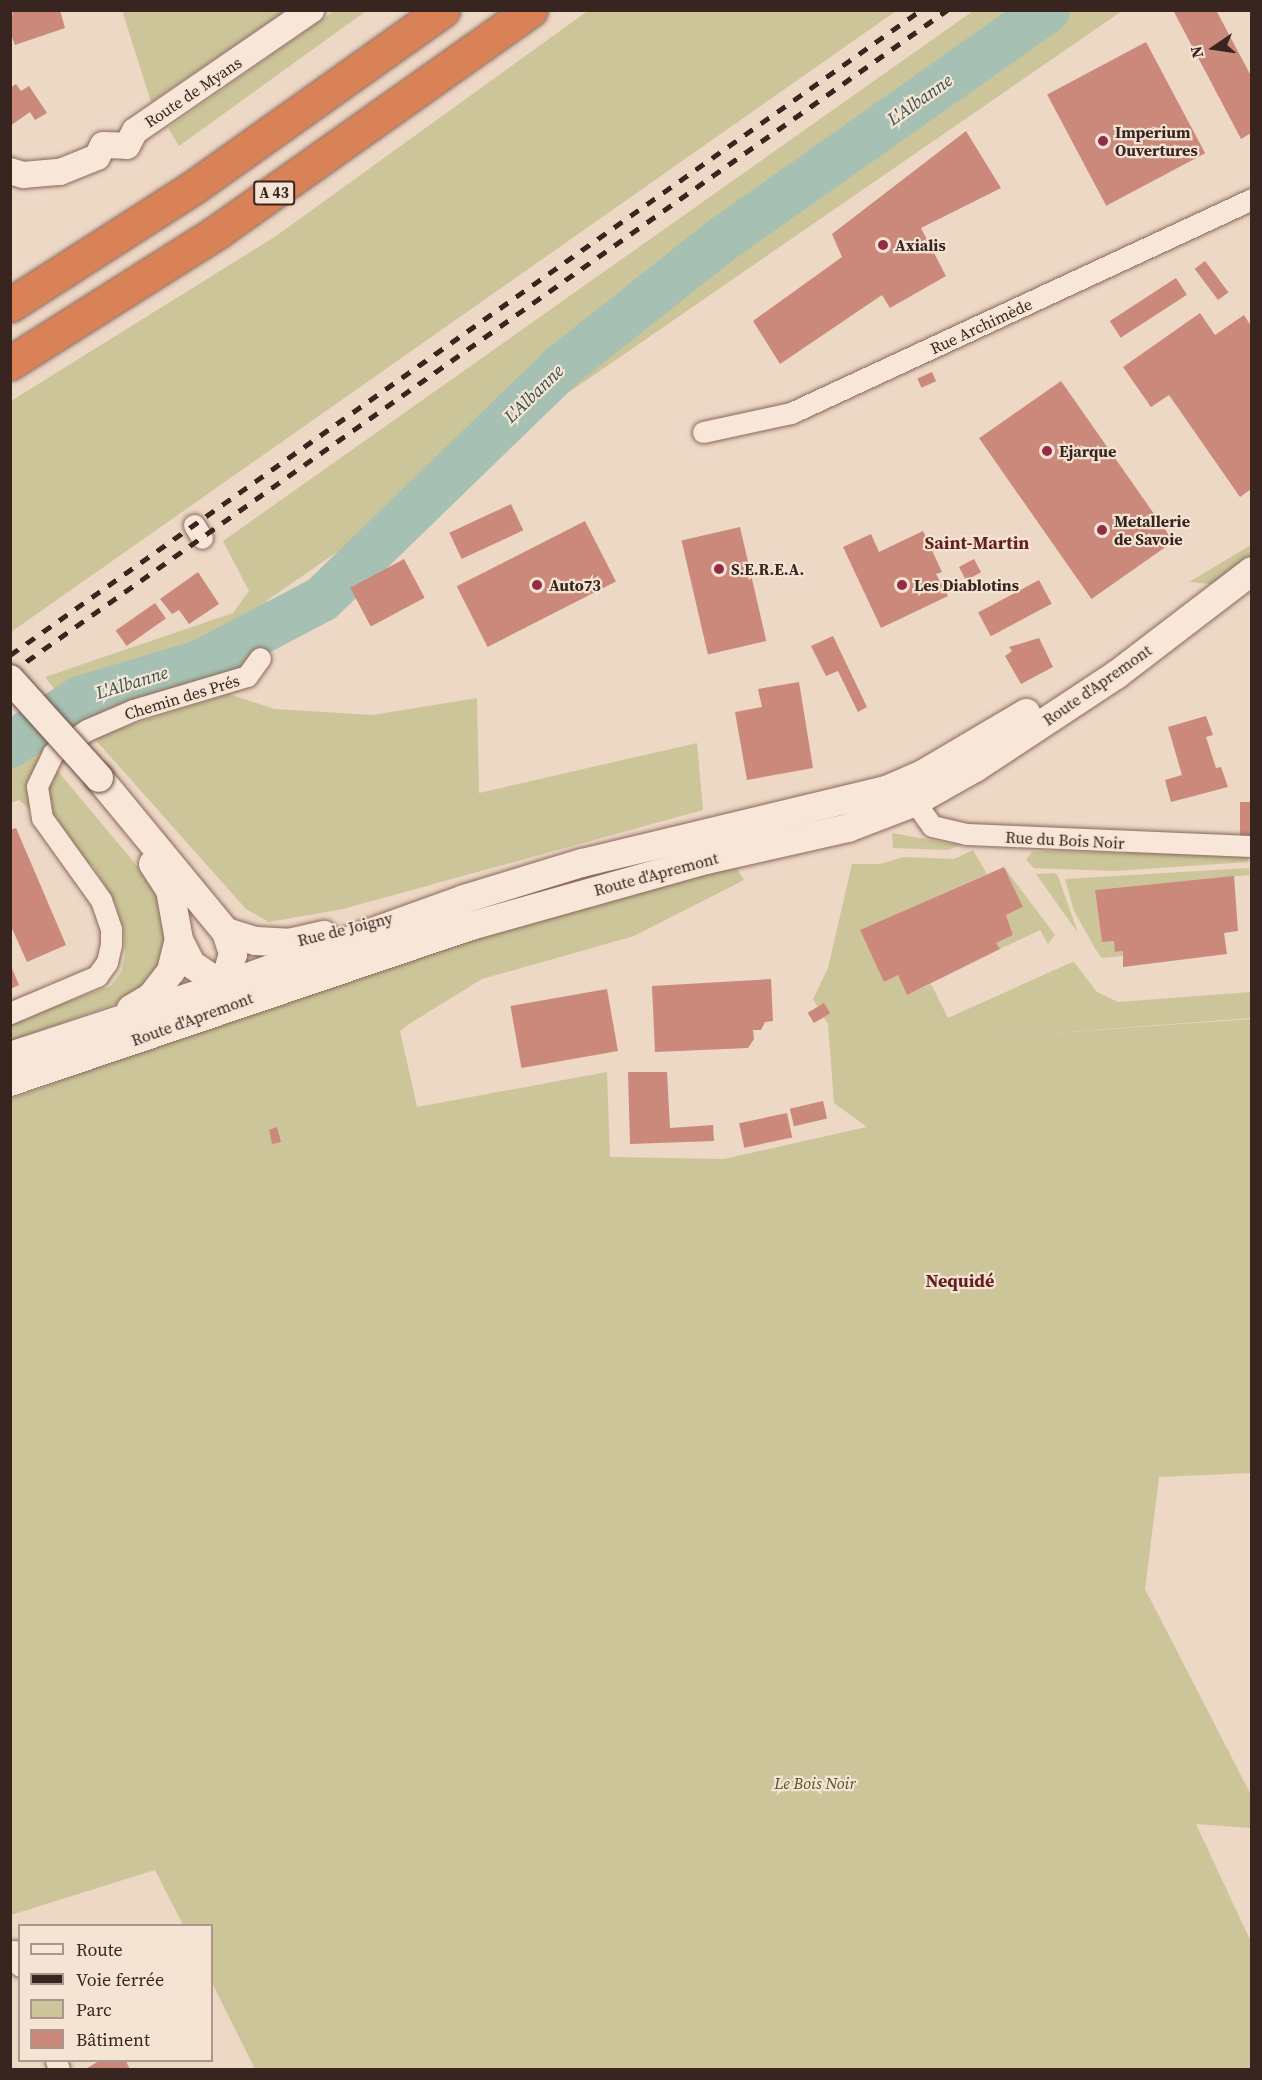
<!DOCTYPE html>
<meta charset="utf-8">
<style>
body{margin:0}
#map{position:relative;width:1262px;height:2080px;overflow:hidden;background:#edd7c5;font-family:"Source Serif 4",serif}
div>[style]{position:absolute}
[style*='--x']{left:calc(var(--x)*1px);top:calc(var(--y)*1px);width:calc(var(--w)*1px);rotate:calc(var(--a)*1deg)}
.green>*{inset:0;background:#cbc599}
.river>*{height:46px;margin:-23px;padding:0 23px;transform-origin:23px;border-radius:23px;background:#a6c1b3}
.building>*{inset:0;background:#cb897b;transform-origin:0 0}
.roads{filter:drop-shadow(0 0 2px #88685b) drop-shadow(0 0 2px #88685b)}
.minor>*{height:21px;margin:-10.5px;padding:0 10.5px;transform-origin:10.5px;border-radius:10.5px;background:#f8e7d8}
.tertiary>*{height:26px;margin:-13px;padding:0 13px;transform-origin:13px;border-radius:13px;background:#f8e7d8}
.secondary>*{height:28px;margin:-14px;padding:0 14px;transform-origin:14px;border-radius:14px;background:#f8e7d8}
.motorway>*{height:33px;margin:-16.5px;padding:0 16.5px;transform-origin:16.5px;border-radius:16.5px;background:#da8257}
.rail>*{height:4.5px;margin-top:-2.25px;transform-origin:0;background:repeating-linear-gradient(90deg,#38251f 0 10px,transparent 0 20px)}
.bridges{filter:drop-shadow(0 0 2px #6a4a3e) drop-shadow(0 0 2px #6a4a3e)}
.secondary-bridge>*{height:28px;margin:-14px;padding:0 14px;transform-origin:14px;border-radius:14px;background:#f8e7d8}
.dots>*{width:16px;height:16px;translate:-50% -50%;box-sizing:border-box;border:3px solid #f5e3d4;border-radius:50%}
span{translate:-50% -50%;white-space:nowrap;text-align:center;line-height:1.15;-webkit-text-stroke:4.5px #f5e3d4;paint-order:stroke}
.shield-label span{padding:2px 4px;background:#f5e3d4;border:2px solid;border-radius:4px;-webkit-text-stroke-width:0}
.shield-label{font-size:15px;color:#38251f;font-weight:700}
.street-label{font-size:16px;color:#38251f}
.poi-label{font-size:16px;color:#38251f;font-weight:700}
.left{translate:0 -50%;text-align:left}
.park-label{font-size:16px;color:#535426;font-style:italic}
.water-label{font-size:18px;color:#2e574b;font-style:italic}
.neighbourhood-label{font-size:18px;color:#641f21;font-weight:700}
.frame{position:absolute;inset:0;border:12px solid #38251f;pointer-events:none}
.legend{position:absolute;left:18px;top:1924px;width:195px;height:138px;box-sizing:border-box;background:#f5e3d4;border:2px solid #a9978c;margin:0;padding:8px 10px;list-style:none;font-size:18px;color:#38251f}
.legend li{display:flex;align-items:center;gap:12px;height:30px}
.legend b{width:30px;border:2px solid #a9978c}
.north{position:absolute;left:1184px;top:18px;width:60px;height:60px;-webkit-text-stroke:4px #f5e3d4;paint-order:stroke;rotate:257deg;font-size:16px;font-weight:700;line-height:24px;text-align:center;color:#38251f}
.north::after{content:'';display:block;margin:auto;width:21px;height:27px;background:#38251f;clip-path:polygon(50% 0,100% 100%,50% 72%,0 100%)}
</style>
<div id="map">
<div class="green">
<div style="clip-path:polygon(122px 10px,285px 10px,285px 11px,151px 102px)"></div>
<div style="clip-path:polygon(589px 10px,896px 11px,11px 632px,11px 401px,276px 236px)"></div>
<div style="clip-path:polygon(334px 11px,366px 11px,179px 146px,168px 128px)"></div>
<div style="clip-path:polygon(973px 11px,1122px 11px,266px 601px,289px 639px,216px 680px,82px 724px,45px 677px,233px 613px,249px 591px,223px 541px)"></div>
<div style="clip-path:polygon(1251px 545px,1251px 588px,1189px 582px)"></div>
<div style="clip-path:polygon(229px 694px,274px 709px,373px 715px,477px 698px,479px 793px,697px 743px,703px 810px,343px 909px,269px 922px,246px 909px,93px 737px)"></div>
<div style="clip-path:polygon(10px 714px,158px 891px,172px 925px,158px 973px,123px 1001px,11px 1041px,11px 1022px,111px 986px,122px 970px,125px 955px,124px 932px,115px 902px,94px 867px,19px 800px,11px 803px)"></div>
<div style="clip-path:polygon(892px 833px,958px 845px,958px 846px,947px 850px,893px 848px)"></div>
<div style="clip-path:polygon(973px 850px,987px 874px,861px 930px,884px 982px,898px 975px,907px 995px,931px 984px,948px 1018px,1070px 963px,1074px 962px,1097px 992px,1118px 1002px,1251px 992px,1251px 1018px,999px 1037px,1251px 1019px,1251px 1473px,1159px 1477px,1145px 1589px,1251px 1795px,1251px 1828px,1196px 1824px,1251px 1942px,1251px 2069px,255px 2069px,212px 1983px,212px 1926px,183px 1925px,155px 1870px,11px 1915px,11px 1099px,288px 996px,523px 922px,735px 866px,744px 880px,634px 936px,482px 979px,409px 1024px,400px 1031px,417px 1107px,607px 1072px,610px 1157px,724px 1159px,867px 1127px,834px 1103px,828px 1024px,813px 999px,828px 968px,852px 864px,880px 864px,904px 857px,954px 859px)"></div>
<div style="clip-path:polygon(1046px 851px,1247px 855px,1248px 862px,1114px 871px,1034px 868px,1026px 860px,1032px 852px)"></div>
<div style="clip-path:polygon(1004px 867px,1055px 935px,1048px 944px,1040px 930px,1000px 949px,996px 943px,1013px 935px,1006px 915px,1023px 907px)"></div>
<div style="clip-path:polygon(1249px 868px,1250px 875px,1095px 890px,1102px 942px,1114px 941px,1115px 952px,1123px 951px,1123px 956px,1102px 958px,1096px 950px,1074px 911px,1065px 879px)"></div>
<div style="clip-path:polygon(1054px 873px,1058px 876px,1078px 933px,1036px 874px)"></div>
</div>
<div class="river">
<div style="--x:10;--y:745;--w:84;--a:-33.3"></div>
<div style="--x:80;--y:699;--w:125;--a:-16.7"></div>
<div style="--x:200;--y:663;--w:138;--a:-27.7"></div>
<div style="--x:322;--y:599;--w:332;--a:-44.1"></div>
<div style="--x:560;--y:368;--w:204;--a:-38.4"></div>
<div style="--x:720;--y:241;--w:400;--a:-35.2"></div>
</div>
<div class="building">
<div style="clip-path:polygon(13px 10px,60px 10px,65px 28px,15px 45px,10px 32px)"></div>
<div style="clip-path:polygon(1173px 10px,1216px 10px,1251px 76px,1251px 133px,1241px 139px)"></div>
<div style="left:1146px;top:42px;width:126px;height:112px;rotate:62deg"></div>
<div style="clip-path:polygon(16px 84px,21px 91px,29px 86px,47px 113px,35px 120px,30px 112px,10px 126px,10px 88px)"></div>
<div style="clip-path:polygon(966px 131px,1001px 188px,921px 228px,946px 276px,890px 308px,882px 295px,780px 364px,753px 321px,842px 257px,832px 234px)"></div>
<div style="left:1205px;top:261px;width:39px;height:13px;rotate:53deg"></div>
<div style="left:1176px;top:278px;width:20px;height:79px;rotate:57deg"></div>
<div style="clip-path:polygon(1200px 313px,1215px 335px,1244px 315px,1251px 326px,1251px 489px,1240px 497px,1169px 395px,1151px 407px,1123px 367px)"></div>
<div style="left:932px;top:372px;width:10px;height:16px;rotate:66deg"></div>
<div style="left:1061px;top:381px;width:196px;height:100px;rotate:55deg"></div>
<div style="left:511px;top:504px;width:29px;height:68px;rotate:65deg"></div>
<div style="left:585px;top:521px;width:68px;height:144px;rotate:63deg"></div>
<div style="left:740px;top:527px;width:117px;height:60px;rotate:77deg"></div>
<div style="clip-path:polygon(923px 531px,942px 572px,936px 574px,948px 596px,881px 628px,843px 547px,871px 534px,879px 552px)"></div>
<div style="left:404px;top:559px;width:44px;height:61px;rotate:62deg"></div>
<div style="left:974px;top:559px;width:15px;height:17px;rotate:62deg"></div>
<div style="clip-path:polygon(198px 572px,219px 604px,189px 624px,179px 610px,172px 614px,160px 599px)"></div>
<div style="left:1039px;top:580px;width:27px;height:69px;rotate:62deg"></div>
<div style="left:155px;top:603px;width:19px;height:48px;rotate:55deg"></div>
<div style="clip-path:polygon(833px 636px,867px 707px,858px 712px,838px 671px,826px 676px,811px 646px)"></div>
<div style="clip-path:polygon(1039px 638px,1053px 667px,1021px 684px,1005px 656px,1012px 651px,1009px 647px)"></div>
<div style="clip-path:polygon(799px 682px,813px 768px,747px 780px,735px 712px,762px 707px,758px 689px)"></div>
<div style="clip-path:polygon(1206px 716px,1213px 735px,1206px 737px,1216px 768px,1221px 767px,1228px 787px,1171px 802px,1165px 780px,1182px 775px,1168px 727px)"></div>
<div style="left:1240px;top:802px;width:11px;height:34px"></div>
<div style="clip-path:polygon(16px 828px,66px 945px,27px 962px,10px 924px,10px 830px)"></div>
<div style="clip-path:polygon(1004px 867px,1023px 907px,1006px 915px,1013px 935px,996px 943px,1000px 949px,907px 995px,898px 975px,884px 982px,860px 930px)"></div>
<div style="clip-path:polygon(1234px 876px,1238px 931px,1224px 933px,1227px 954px,1123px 967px,1123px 951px,1115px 952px,1114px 941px,1102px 942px,1095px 890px)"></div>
<div style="clip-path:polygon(10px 964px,19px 985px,10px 989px)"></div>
<div style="clip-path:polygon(771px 979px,773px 1021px,765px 1022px,761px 1030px,753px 1030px,754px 1039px,748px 1048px,655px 1052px,652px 986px)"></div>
<div style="left:607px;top:989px;width:63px;height:98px;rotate:80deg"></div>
<div style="left:824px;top:1003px;width:12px;height:19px;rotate:59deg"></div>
<div style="clip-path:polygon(628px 1072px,667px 1072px,670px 1128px,713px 1125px,714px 1141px,630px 1144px)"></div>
<div style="left:823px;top:1101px;width:18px;height:34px;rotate:77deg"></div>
<div style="left:787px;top:1113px;width:25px;height:49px;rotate:78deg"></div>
<div style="clip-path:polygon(277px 1127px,281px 1142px,272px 1144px,269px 1130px)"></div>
<div style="clip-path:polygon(99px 2061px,126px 2061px,130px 2070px,84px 2070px)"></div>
</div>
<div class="roads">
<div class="minor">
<div style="--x:703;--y:432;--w:90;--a:-12.2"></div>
<div style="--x:791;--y:413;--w:508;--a:-24.9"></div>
<div style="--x:194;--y:525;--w:15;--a:58"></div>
<div style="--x:907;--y:791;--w:43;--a:54.5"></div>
<div style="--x:932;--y:826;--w:35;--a:13"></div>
<div style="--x:966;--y:834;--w:286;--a:2.4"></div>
<div style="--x:10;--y:1013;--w:95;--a:-23"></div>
<div style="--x:97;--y:976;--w:17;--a:-54"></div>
<div style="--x:107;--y:962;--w:18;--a:-77"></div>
<div style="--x:111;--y:944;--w:15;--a:-90"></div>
<div style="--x:111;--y:929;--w:31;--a:-109"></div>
<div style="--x:101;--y:900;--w:101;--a:-125.7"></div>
<div style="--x:42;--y:818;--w:32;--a:-99"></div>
<div style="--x:37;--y:786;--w:37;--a:-64"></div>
<div style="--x:53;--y:753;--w:41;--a:-34.1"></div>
<div style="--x:87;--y:730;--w:50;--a:-23.5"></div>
<div style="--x:133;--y:710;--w:119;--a:-16.6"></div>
<div style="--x:247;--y:676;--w:22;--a:-54"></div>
<div style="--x:14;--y:1951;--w:16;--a:68"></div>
<div style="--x:56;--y:2060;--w:10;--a:73"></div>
</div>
<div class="tertiary">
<div style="--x:10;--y:171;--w:14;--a:17"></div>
<div style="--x:23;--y:175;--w:37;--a:-5"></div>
<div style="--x:60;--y:172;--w:40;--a:-22"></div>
<div style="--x:97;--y:157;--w:13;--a:-63"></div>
<div style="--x:103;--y:145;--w:24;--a:2"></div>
<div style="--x:127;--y:146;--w:17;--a:-62"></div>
<div style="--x:135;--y:131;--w:214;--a:-34.5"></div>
</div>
<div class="secondary">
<div style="--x:99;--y:778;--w:200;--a:50.5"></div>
<div style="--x:226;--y:932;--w:23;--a:72"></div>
<div style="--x:233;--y:954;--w:48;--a:106.9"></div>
<div style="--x:153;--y:864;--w:31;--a:57"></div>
<div style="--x:170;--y:890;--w:51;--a:79.8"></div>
<div style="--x:179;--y:940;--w:27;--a:63"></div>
<div style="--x:191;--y:964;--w:52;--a:34"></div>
<div style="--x:226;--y:932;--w:31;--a:17"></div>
<div style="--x:256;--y:941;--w:33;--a:3"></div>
<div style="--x:289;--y:943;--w:36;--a:-13"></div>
<div style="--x:131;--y:1009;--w:23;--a:-31"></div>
<div style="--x:151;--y:997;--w:33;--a:-52"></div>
<div style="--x:171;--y:971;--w:32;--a:-76"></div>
<div style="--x:10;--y:1056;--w:224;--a:-18.2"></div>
<div style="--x:223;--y:986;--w:256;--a:-19.8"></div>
<div style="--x:464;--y:899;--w:123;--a:-17"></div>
<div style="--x:582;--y:863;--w:313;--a:-13.5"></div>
<div style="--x:886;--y:790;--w:40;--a:-23.4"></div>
<div style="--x:923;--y:774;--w:120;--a:-30.6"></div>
<div style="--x:10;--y:1082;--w:487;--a:-18.7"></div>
<div style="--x:471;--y:926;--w:244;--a:-15.7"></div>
<div style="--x:706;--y:860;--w:146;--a:-12.7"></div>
<div style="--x:848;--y:828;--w:70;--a:-21"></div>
<div style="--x:913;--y:803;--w:71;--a:-29.4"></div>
<div style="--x:975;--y:768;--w:169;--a:-33.4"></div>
<div style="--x:1116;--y:675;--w:171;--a:-37.4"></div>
</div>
<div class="motorway">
<div style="--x:10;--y:305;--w:215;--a:-32.7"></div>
<div style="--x:191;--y:189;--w:309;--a:-35.4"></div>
<div style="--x:10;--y:363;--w:245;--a:-32.3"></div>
<div style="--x:217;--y:232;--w:384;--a:-35.3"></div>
</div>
</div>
<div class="rail">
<div style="--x:10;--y:655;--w:1116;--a:-35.3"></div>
<div style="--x:10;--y:673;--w:1148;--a:-35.28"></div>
</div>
<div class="bridges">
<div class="secondary-bridge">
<div style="--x:10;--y:679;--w:133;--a:48"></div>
</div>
</div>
<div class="dots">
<div style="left:1103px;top:141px;background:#952c46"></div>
<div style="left:883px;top:245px;background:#952c46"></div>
<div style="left:1047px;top:451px;background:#952c46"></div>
<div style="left:1102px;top:530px;background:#952c46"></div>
<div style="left:719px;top:569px;background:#952c46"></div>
<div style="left:537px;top:585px;background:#952c46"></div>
<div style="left:902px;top:585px;background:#952c46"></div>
</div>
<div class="shield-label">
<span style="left:274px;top:193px">A 43</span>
</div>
<div class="street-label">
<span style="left:193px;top:92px;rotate:-34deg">Route de Myans</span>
<span style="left:981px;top:326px;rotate:-25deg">Rue Archimède</span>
<span style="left:1097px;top:685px;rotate:-35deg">Route d'Apremont</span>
<span style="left:182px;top:697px;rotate:-17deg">Chemin des Prés</span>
<span style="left:1065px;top:840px;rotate:3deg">Rue du Bois Noir</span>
<span style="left:656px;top:874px;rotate:-15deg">Route d'Apremont</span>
<span style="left:345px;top:929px;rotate:-14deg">Rue de Joigny</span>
<span style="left:192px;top:1019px;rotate:-20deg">Route d'Apremont</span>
</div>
<div class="poi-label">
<span class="left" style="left:1115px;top:141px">Imperium<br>Ouvertures</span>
<span class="left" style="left:895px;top:245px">Axialis</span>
<span class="left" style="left:1059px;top:451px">Ejarque</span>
<span class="left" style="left:1114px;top:530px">Metallerie<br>de Savoie</span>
<span class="left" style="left:731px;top:569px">S.E.R.E.A.</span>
<span class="left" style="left:549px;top:585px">Auto73</span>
<span class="left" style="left:914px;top:585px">Les Diablotins</span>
</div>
<div class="park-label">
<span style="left:815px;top:1783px">Le Bois Noir</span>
</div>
<div class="water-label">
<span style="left:920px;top:100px;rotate:-35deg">L'Albanne</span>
<span style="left:534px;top:394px;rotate:-44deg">L'Albanne</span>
<span style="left:132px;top:683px;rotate:-17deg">L'Albanne</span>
</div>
<div class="neighbourhood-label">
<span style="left:977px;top:543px">Saint-Martin</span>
<span style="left:960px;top:1281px">Nequidé</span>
</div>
<div class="frame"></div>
<ul class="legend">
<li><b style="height:8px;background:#f8e7d8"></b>Route</li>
<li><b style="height:8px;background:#38251f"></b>Voie ferrée</li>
<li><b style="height:16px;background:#cbc599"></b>Parc</li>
<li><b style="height:16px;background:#cb897b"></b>Bâtiment</li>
</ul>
<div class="north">N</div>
</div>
